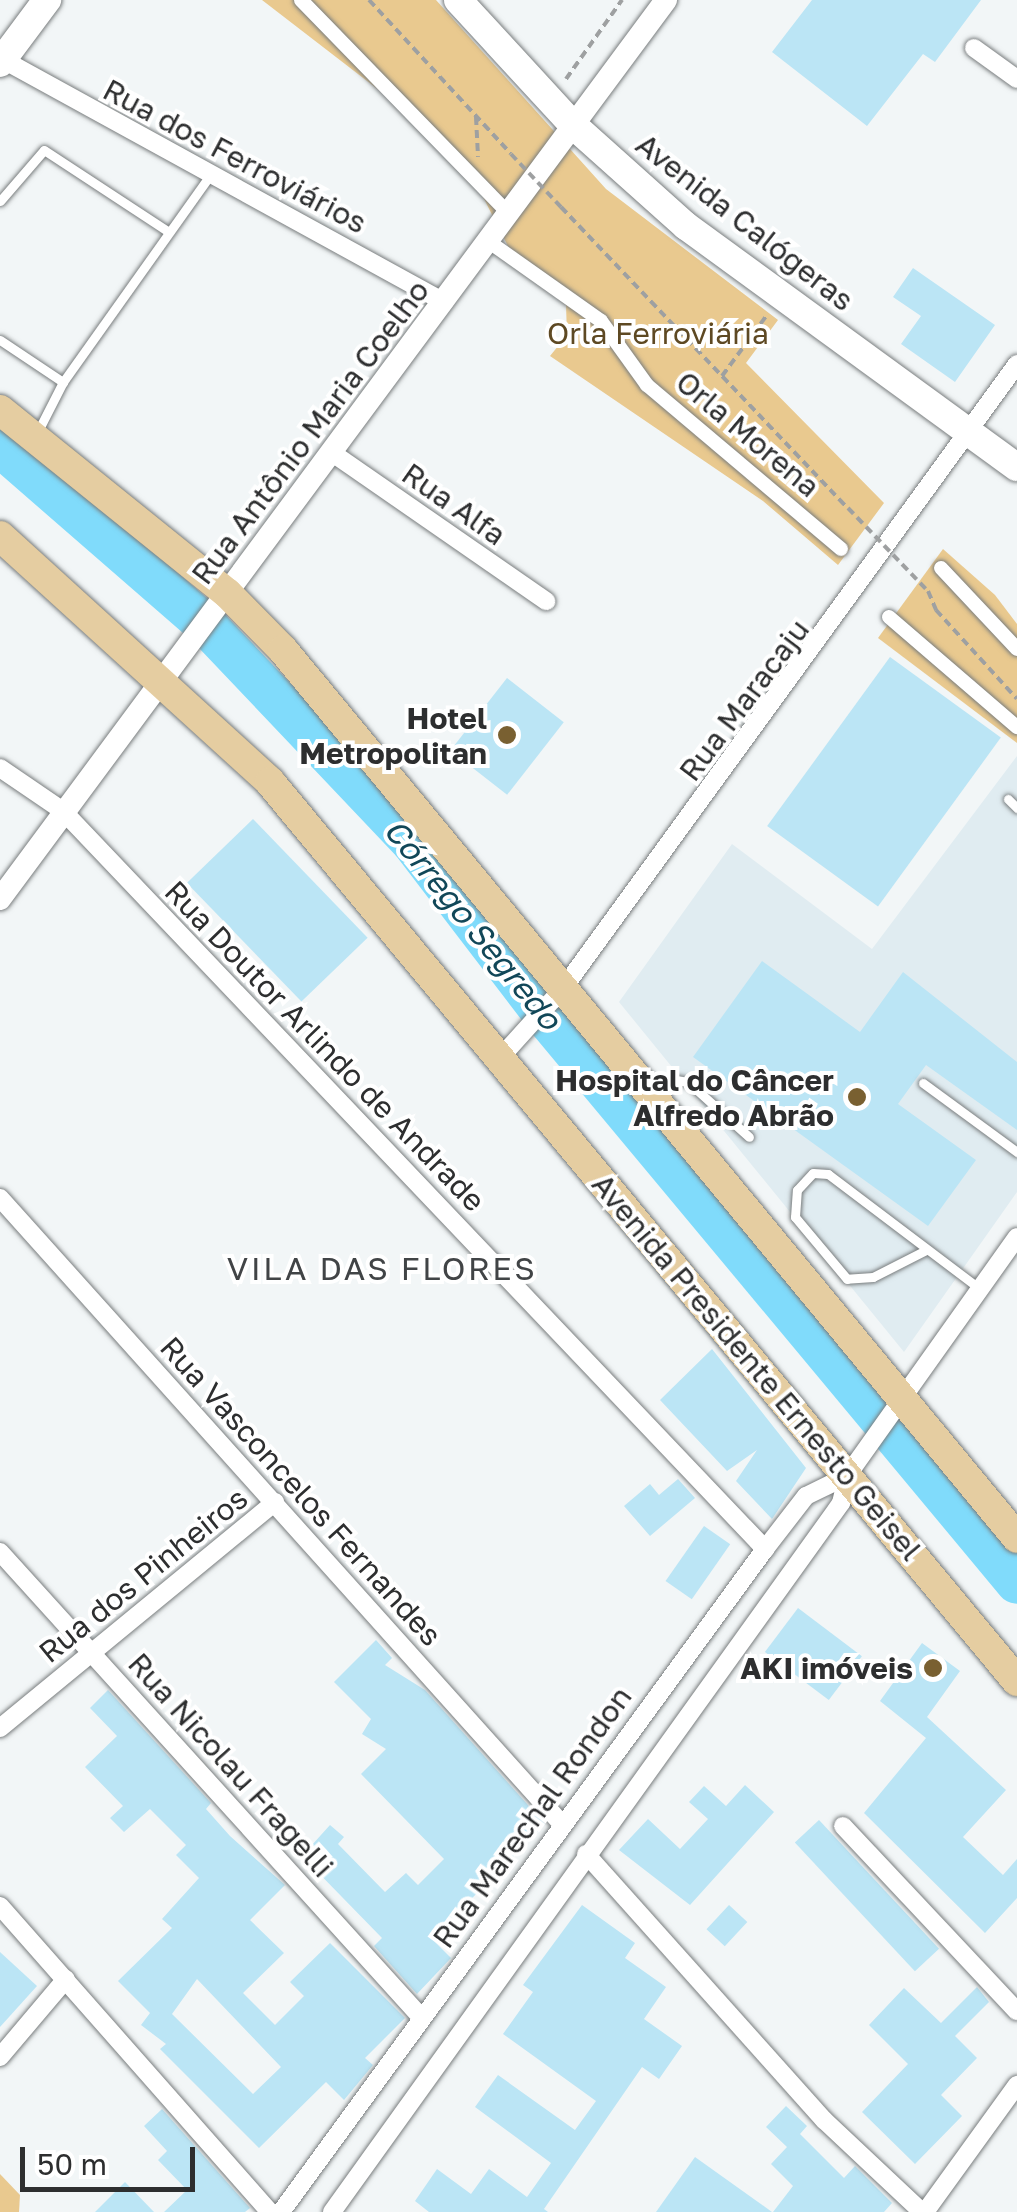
<!DOCTYPE html>
<meta charset="utf-8">
<style>
body{margin:0}
#map{position:relative;width:1017px;height:2212px;overflow:hidden;background:#f2f6f7;font-family:"Golos Text",sans-serif}
div>[style]{position:absolute}
[style*='--x']{left:calc(var(--x)*1px);top:calc(var(--y)*1px);width:calc(var(--w)*1px);rotate:calc(var(--a)*1deg)}
.built>*{inset:0;background:#e0ecf1}
.green>*{inset:0;background:#e9c98f}
.river>*{height:42px;margin:-21px;padding:0 21px;transform-origin:21px;border-radius:21px;background:#80dbfb}
.building>*{inset:0;background:#bbe5f5;transform-origin:0 0}
.path>*{height:4px;margin-top:-2px;transform-origin:0;background:repeating-linear-gradient(90deg,#9ea0a1 0 8px,transparent 0 13px)}
.roads{filter:drop-shadow(0 0 2px #797d7e) drop-shadow(0 0 2px #797d7e)}
.service>*{height:9px;margin:-4.5px;padding:0 4.5px;transform-origin:4.5px;border-radius:4.5px;background:#fff}
.pedestrian>*{height:14px;margin:-7px;padding:0 7px;transform-origin:7px;border-radius:7px;background:#fff}
.minor>*{height:18px;margin:-9px;padding:0 9px;transform-origin:9px;border-radius:9px;background:#fff}
.tertiary>*{height:22px;margin:-11px;padding:0 11px;transform-origin:11px;border-radius:11px;background:#fff}
.secondary>*{height:28px;margin:-14px;padding:0 14px;transform-origin:14px;border-radius:14px;background:#fff}
.primary>*{height:30px;margin:-15px;padding:0 15px;transform-origin:15px;border-radius:15px;background:#e5cda1}
.path-bridge>*{height:4px;margin-top:-2px;transform-origin:0;background:repeating-linear-gradient(90deg,#9ea0a1 0 8px,transparent 0 13px)}
.dots>*{width:28px;height:28px;translate:-50% -50%;box-sizing:border-box;border:5px solid #fff;border-radius:50%}
span{translate:-50% -50%;white-space:nowrap;text-align:center;line-height:1.15;-webkit-text-stroke:8px #fff;paint-order:stroke}
.street-label{font-size:30px;color:#2d2e2f}
.park-label{font-size:30px;color:#5e4923}
.poi-label{font-size:30px;color:#2d2e2f;font-weight:700}
.right{translate:-100% -50%;text-align:right}
.water-label{font-size:32px;color:#114758;font-style:italic}
.neighbourhood-label{font-size:32px;color:#414446;letter-spacing:2.5px}
.scale{position:absolute;left:20px;top:2147px;width:175px;height:45px;box-sizing:border-box;border:5px solid #2d2e2f;border-top:0;padding-left:12px;font-size:30px;line-height:35px;white-space:nowrap;color:#2d2e2f;-webkit-text-stroke:8px #fff;paint-order:stroke}
</style>
<div id="map">
<div class="built">
<div style="clip-path:polygon(1017px 756px,1017px 1192px,904px 1352px,619px 1002px,732px 844px,872px 949px)"></div>
</div>
<div class="green">
<div style="clip-path:polygon(262px 0,436px 0,606px 189px,778px 320px,746px 363px,884px 503px,838px 565px,763px 501px,550px 356px,567px 335px,566px 305px,520px 270px,476px 183px,393px 101px)"></div>
<div style="clip-path:polygon(943px 549px,995px 595px,1017px 624px,1017px 743px,878px 638px)"></div>
<div style="clip-path:polygon(0 2174px,20px 2195px,19px 2212px,0 2212px)"></div>
</div>
<div class="river">
<div style="--x:0;--y:446;--w:276;--a:41"></div>
<div style="--x:208;--y:627;--w:296;--a:46.5"></div>
<div style="--x:412;--y:842;--w:225;--a:52.6"></div>
<div style="--x:549;--y:1021;--w:731;--a:50.21"></div>
</div>
<div class="building">
<div style="clip-path:polygon(812px 0,981px 0,935px 62px,923px 54px,867px 126px,772px 52px)"></div>
<div style="clip-path:polygon(913px 268px,995px 325px,955px 382px,901px 344px,921px 316px,893px 297px)"></div>
<div style="left:890px;top:657px;width:137px;height:209px;rotate:36deg"></div>
<div style="left:507px;top:678px;width:72px;height:92px;rotate:38deg"></div>
<div style="left:253px;top:819px;width:165px;height:92px;rotate:46deg"></div>
<div style="clip-path:polygon(762px 961px,860px 1032px,903px 972px,1017px 1062px,1017px 1130px,926px 1065px,898px 1104px,976px 1160px,928px 1226px,693px 1057px)"></div>
<div style="clip-path:polygon(712px 1349px,806px 1468px,772px 1519px,736px 1481px,757px 1450px,727px 1471px,660px 1400px)"></div>
<div style="clip-path:polygon(678px 1479px,695px 1498px,650px 1536px,624px 1506px,650px 1484px,659px 1495px)"></div>
<div style="left:704px;top:1526px;width:32px;height:67px;rotate:35deg"></div>
<div style="left:798px;top:1608px;width:80px;height:55px;rotate:37deg"></div>
<div style="clip-path:polygon(376px 1640px,392px 1658px,385px 1665px,425px 1690px,545px 1824px,432px 1939px,451px 1958px,417px 1994px,374px 1946px,382px 1938px,302px 1856px,330px 1825px,344px 1837px,338px 1844px,385px 1892px,406px 1873px,418px 1885px,444px 1859px,361px 1774px,386px 1749px,362px 1734px,371px 1719px,334px 1682px)"></div>
<div style="clip-path:polygon(922px 1643px,960px 1671px,927px 1717px,1006px 1790px,963px 1837px,1003px 1875px,1017px 1859px,1017px 1898px,985px 1933px,864px 1813px,926px 1738px,880px 1701px)"></div>
<div style="clip-path:polygon(evenodd,108px 1690px,211px 1803px,206px 1809px,230px 1836px,285px 1885px,250px 1920px,284px 1953px,243px 1993px,275px 2025px,304px 1996px,290px 1982px,330px 1943px,405px 2018px,365px 2058px,373px 2065px,344px 2100px,326px 2082px,259px 2148px,160px 2049px,166px 2044px,141px 2025px,150px 2013px,118px 1981px,172px 1928px,162px 1919px,199px 1878px,176px 1855px,186px 1845px,150px 1809px,124px 1832px,110px 1818px,123px 1806px,85px 1767px,117px 1736px,90px 1708px,108px 1690px,197px 1979px,281px 2067px,253px 2094px,172px 2014px,197px 1979px)"></div>
<div style="clip-path:polygon(745px 1785px,774px 1812px,690px 1905px,619px 1850px,648px 1819px,680px 1849px,708px 1819px,689px 1802px,704px 1786px,726px 1806px)"></div>
<div style="left:819px;top:1820px;width:176px;height:33px;rotate:47deg"></div>
<div style="clip-path:polygon(582px 1905px,635px 1943px,625px 1958px,666px 1987px,644px 2019px,682px 2046px,659px 2079px,642px 2067px,544px 2209px,548px 2212px,429px 2212px,415px 2201px,437px 2169px,471px 2194px,489px 2169px,527px 2197px,551px 2163px,475px 2107px,498px 2075px,575px 2130px,596px 2101px,503px 2034px,533px 1992px,523px 1985px)"></div>
<div style="left:729px;top:1905px;width:25px;height:33px;rotate:43deg"></div>
<div style="clip-path:polygon(0 1952px,37px 1986px,0 2027px)"></div>
<div style="clip-path:polygon(977px 1987px,989px 2002px,955px 2036px,977px 2058px,941px 2095px,962px 2116px,915px 2164px,862px 2112px,908px 2064px,869px 2025px,904px 1988px,941px 2023px)"></div>
<div style="clip-path:polygon(786px 2106px,807px 2126px,800px 2134px,844px 2178px,855px 2166px,892px 2203px,884px 2212px,773px 2212px,793px 2186px,771px 2164px,787px 2147px,766px 2127px)"></div>
<div style="clip-path:polygon(162px 2109px,250px 2208px,245px 2212px,164px 2212px,187px 2190px,158px 2160px,167px 2151px,144px 2126px)"></div>
<div style="clip-path:polygon(695px 2157px,772px 2212px,656px 2212px)"></div>
<div style="clip-path:polygon(125px 2182px,154px 2212px,95px 2212px)"></div>
</div>
<div class="path">
<div style="--x:369;--y:0;--w:209;--a:47.3"></div>
<div style="--x:566;--y:79;--w:97;--a:-54.7"></div>
<div style="--x:476;--y:117;--w:40;--a:87.1"></div>
<div style="--x:561;--y:207;--w:416;--a:46.4"></div>
<div style="--x:722;--y:376;--w:76;--a:-53.6"></div>
<div style="--x:928;--y:591;--w:21;--a:67"></div>
<div style="--x:936;--y:610;--w:120;--a:47.7"></div>
</div>
<div class="roads">
<div class="service">
<div style="--x:0;--y:201;--w:67;--a:-49.2"></div>
<div style="--x:44;--y:150;--w:149;--a:33.3"></div>
<div style="--x:0;--y:340;--w:76;--a:33.7"></div>
<div style="--x:38;--y:431;--w:55;--a:-63"></div>
<div style="--x:63;--y:382;--w:254;--a:-54.6"></div>
<div style="--x:1008;--y:799;--w:13;--a:45"></div>
<div style="--x:923;--y:1083;--w:117;--a:36.3"></div>
<div style="--x:659;--y:1097;--w:24;--a:-45"></div>
<div style="--x:676;--y:1080;--w:12;--a:9"></div>
<div style="--x:688;--y:1082;--w:82;--a:42"></div>
<div style="--x:926;--y:1250;--w:59;--a:153"></div>
<div style="--x:873;--y:1277;--w:26;--a:176"></div>
<div style="--x:847;--y:1279;--w:81;--a:-130"></div>
<div style="--x:795;--y:1217;--w:27;--a:-86"></div>
<div style="--x:797;--y:1190;--w:23;--a:-47"></div>
<div style="--x:813;--y:1173;--w:15;--a:4"></div>
<div style="--x:828;--y:1174;--w:189;--a:37.1"></div>
</div>
<div class="pedestrian">
<div style="--x:301;--y:0;--w:298;--a:45.8"></div>
<div style="--x:488;--y:241;--w:138;--a:35.3"></div>
<div style="--x:601;--y:321;--w:79;--a:54.3"></div>
<div style="--x:647;--y:385;--w:254;--a:40.2"></div>
<div style="--x:941;--y:568;--w:111;--a:46.8"></div>
<div style="--x:889;--y:617;--w:169;--a:40.7"></div>
</div>
<div class="minor">
<div style="--x:974;--y:48;--w:53;--a:35.8"></div>
<div style="--x:0;--y:58;--w:507;--a:28.79"></div>
<div style="--x:331;--y:452;--w:262;--a:34.7"></div>
<div style="--x:0;--y:768;--w:76;--a:34.3"></div>
<div style="--x:63;--y:811;--w:1019;--a:46.43"></div>
<div style="--x:500;--y:1058;--w:97;--a:-47.9"></div>
<div style="--x:565;--y:986;--w:769;--a:-53.99"></div>
<div style="--x:0;--y:1198;--w:838;--a:48.09"></div>
<div style="--x:0;--y:1552;--w:626;--a:47.85"></div>
<div style="--x:0;--y:1728;--w:356;--a:-39.4"></div>
<div style="--x:843;--y:1826;--w:254;--a:46.8"></div>
<div style="--x:586;--y:1854;--w:357;--a:48.2"></div>
<div style="--x:824;--y:2120;--w:134;--a:43.2"></div>
<div style="--x:0;--y:1906;--w:408;--a:48.6"></div>
<div style="--x:0;--y:2057;--w:102;--a:-49.8"></div>
<div style="--x:281;--y:2212;--w:821;--a:-53.87"></div>
<div style="--x:765;--y:1549;--w:67;--a:-52.3"></div>
<div style="--x:806;--y:1496;--w:46;--a:-26"></div>
<div style="--x:847;--y:1476;--w:293;--a:-54.6"></div>
<div style="--x:332;--y:2212;--w:873;--a:-54.32"></div>
<div style="--x:841;--y:1503;--w:28;--a:-77"></div>
<div style="--x:925;--y:2212;--w:157;--a:-54.1"></div>
</div>
<div class="tertiary">
<div style="--x:0;--y:899;--w:1119;--a:-53.47"></div>
</div>
<div class="secondary">
<div style="--x:458;--y:0;--w:170;--a:47.4"></div>
<div style="--x:573;--y:125;--w:152;--a:41.8"></div>
<div style="--x:686;--y:226;--w:409;--a:36.1"></div>
<div style="--x:0;--y:63;--w:79;--a:-53.3"></div>
</div>
<div class="primary">
<div style="--x:0;--y:410;--w:292;--a:38.9"></div>
<div style="--x:227;--y:593;--w:80;--a:45.5"></div>
<div style="--x:283;--y:650;--w:1152;--a:50.42"></div>
<div style="--x:0;--y:536;--w:365;--a:42.3"></div>
<div style="--x:270;--y:782;--w:1169;--a:50.28"></div>
</div>
</div>
<div class="path-bridge">
<div style="--x:511;--y:154;--w:73;--a:46.7"></div>
<div style="--x:848;--y:508;--w:115;--a:46.1"></div>
</div>
<div class="dots">
<div style="left:507px;top:735px;background:#796031"></div>
<div style="left:857px;top:1097px;background:#796031"></div>
<div style="left:933px;top:1668px;background:#796031"></div>
</div>
<div class="street-label">
<span style="left:235px;top:156px;rotate:28deg">Rua dos Ferroviários</span>
<span style="left:745px;top:222px;rotate:38deg">Avenida Calógeras</span>
<span style="left:310px;top:432px;rotate:-53deg">Rua Antônio Maria Coelho</span>
<span style="left:748px;top:434px;rotate:40deg">Orla Morena</span>
<span style="left:454px;top:504px;rotate:35deg">Rua Alfa</span>
<span style="left:744px;top:700px;rotate:-53deg">Rua Maracaju</span>
<span style="left:325px;top:1046px;rotate:46deg">Rua Doutor Arlindo de Andrade</span>
<span style="left:757px;top:1367px;rotate:50deg">Avenida Presidente Ernesto Geisel</span>
<span style="left:301px;top:1491px;rotate:48deg">Rua Vasconcelos Fernandes</span>
<span style="left:143px;top:1575px;rotate:-39deg">Rua dos Pinheiros</span>
<span style="left:231px;top:1765px;rotate:48deg">Rua Nicolau Fragelli</span>
<span style="left:532px;top:1817px;rotate:-54deg">Rua Marechal Rondon</span>
</div>
<div class="park-label">
<span style="left:658px;top:333px">Orla Ferroviária</span>
</div>
<div class="poi-label">
<span class="right" style="left:487px;top:735px">Hotel<br>Metropolitan</span>
<span class="right" style="left:834px;top:1097px">Hospital do Câncer<br>Alfredo Abrão</span>
<span class="right" style="left:913px;top:1668px">AKI imóveis</span>
</div>
<div class="water-label">
<span style="left:473px;top:924px;rotate:51deg">Córrego Segredo</span>
</div>
<div class="neighbourhood-label">
<span style="left:382px;top:1268px">VILA DAS FLORES</span>
</div>
<div class="scale">50 m</div>
</div>
